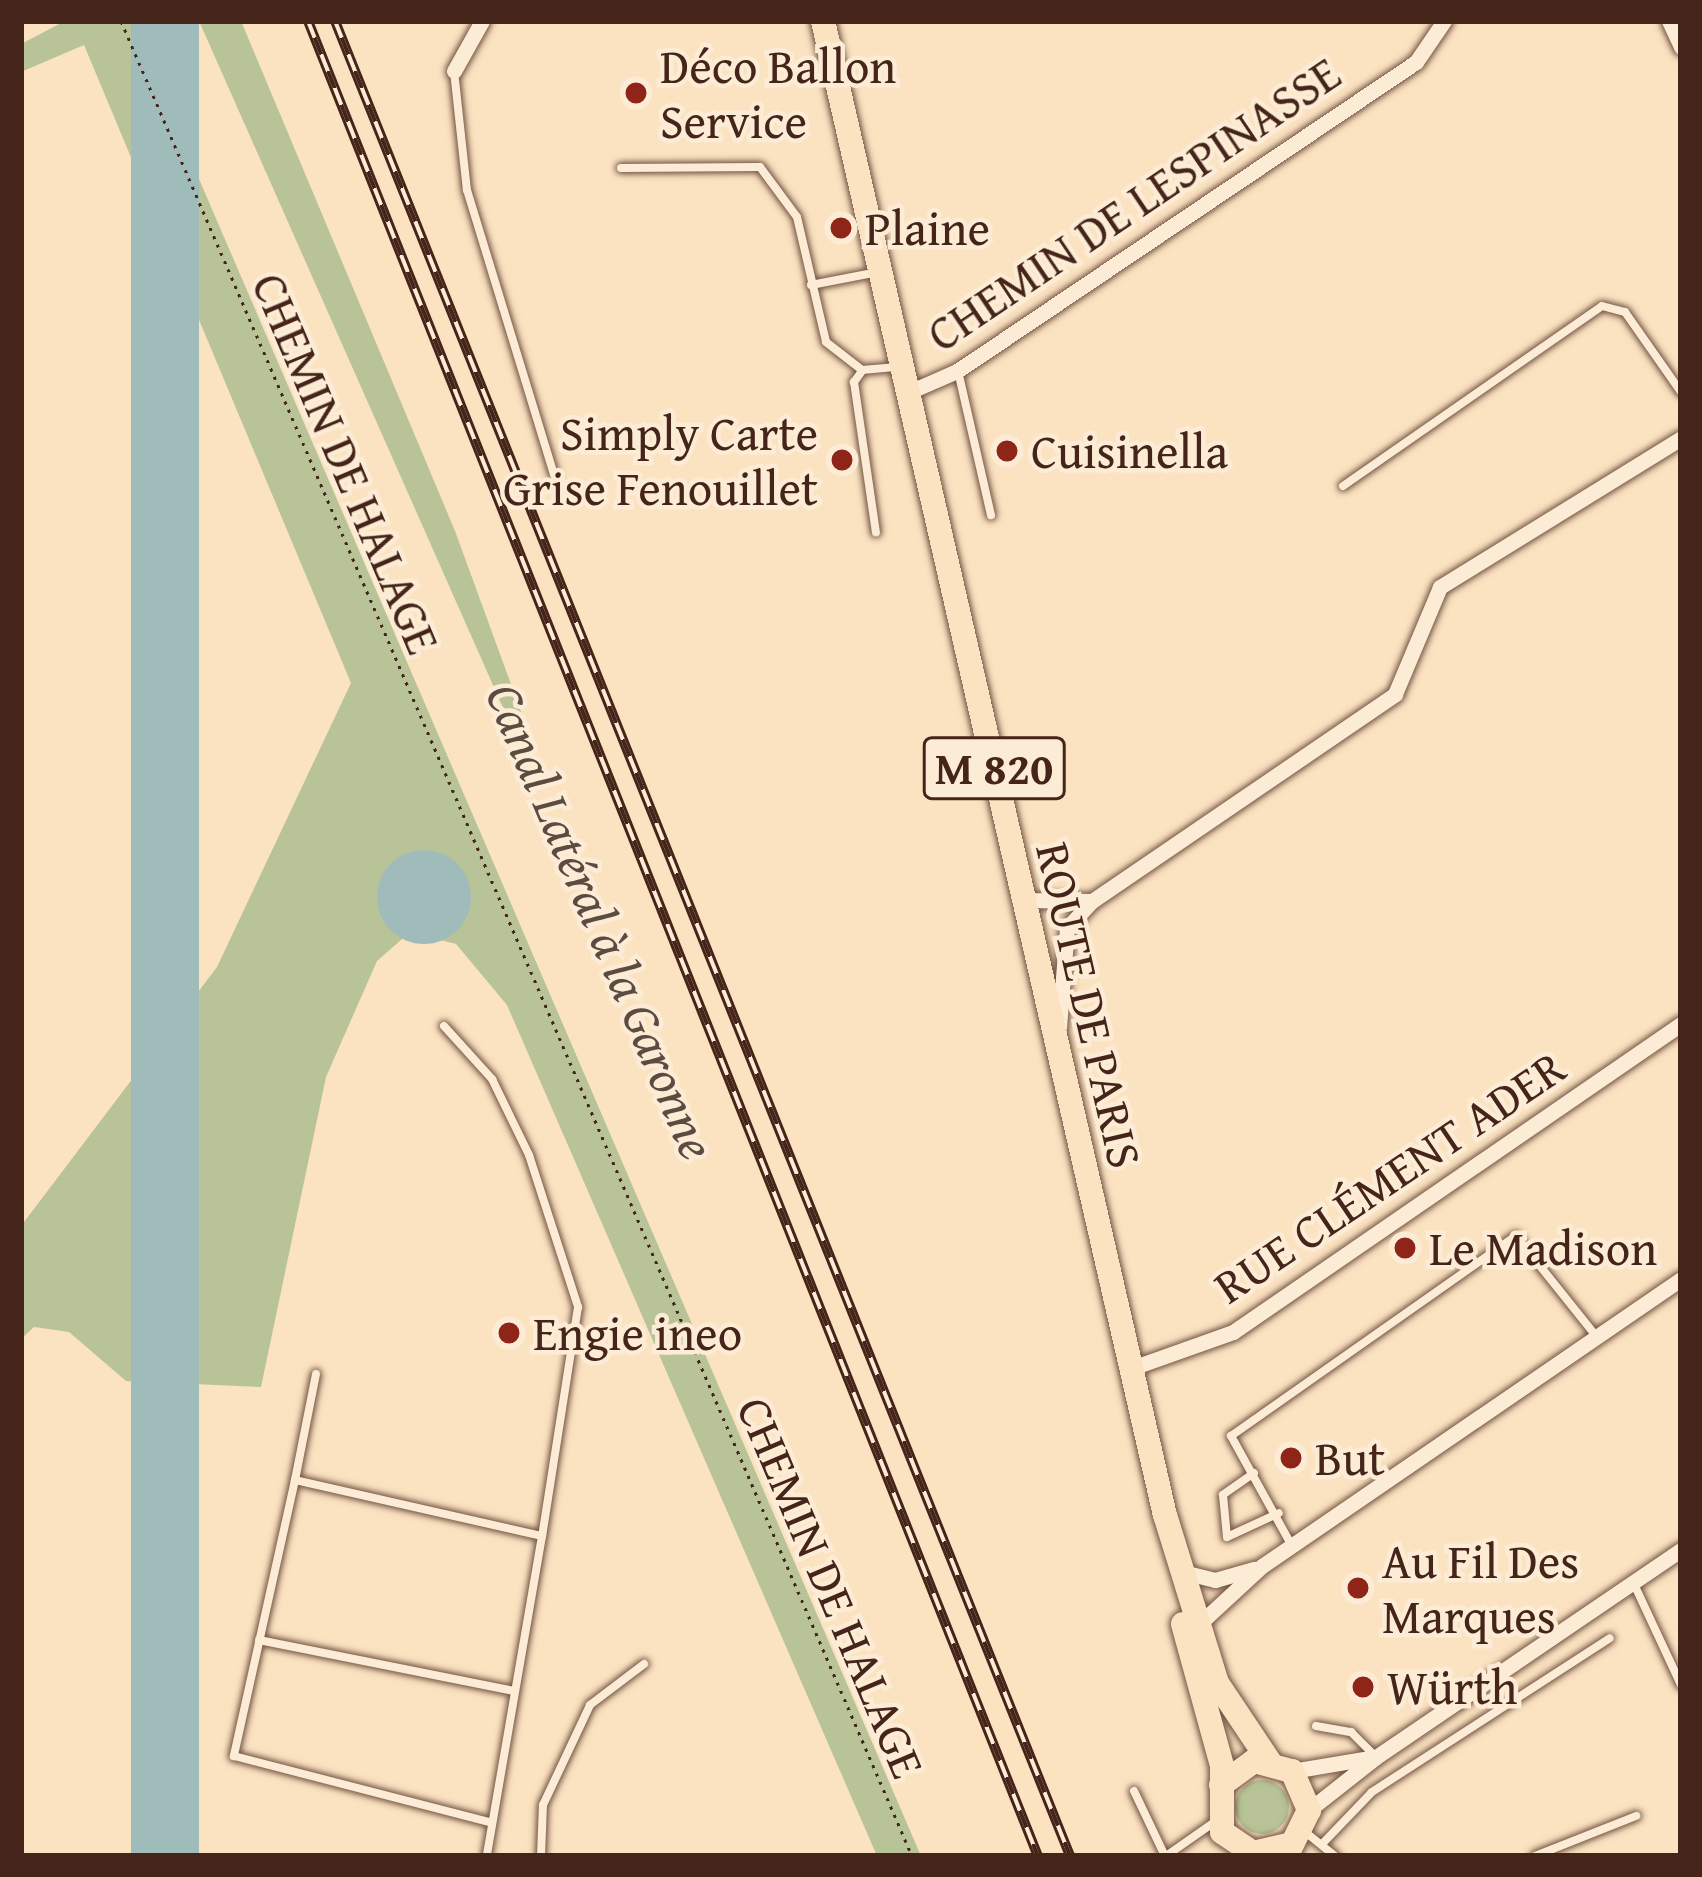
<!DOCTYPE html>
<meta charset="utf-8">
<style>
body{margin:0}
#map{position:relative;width:1702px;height:1877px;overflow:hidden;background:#fbe2c0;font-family:"Gentium Book Plus",serif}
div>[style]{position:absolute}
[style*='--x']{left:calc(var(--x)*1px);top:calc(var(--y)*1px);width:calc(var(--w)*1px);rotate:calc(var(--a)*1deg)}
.green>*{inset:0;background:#b8c497}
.round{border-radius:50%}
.water>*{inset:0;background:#a0bcba;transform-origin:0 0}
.path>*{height:3px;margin-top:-1.5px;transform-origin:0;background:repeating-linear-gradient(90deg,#452519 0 3px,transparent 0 9px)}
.roads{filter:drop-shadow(0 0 3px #725443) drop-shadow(0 0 3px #725443)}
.service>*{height:8px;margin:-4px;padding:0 4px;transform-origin:4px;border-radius:4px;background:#fcecd6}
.minor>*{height:15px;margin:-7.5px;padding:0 7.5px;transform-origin:7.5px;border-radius:7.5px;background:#fcecd6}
.primary>*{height:24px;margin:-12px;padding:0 12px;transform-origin:12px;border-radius:12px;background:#fbe2c0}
.rail>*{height:10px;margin-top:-5px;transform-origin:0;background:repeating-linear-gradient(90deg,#fcecd6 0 18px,#452519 0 36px);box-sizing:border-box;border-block:3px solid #452519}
.dots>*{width:33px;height:33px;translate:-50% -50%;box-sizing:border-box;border:6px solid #fcecd6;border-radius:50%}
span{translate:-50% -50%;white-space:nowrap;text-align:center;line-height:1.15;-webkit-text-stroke:9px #fcecd6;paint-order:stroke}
.shield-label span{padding:3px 9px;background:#fcecd6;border:3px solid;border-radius:9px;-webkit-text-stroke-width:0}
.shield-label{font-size:45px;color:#452519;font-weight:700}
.poi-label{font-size:48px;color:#452519}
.left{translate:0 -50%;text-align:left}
.right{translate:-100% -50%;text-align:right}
.street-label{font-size:48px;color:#452519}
.water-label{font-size:51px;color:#5c4b41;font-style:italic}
.frame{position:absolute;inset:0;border:24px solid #452519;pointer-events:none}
</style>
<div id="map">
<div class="green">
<div style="clip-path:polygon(65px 21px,131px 21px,921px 1856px,877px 1856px,507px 1005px,456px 944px,410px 932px,377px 961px,326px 1077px,261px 1387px,126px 1381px,69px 1332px,34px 1327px,21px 1339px,21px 1226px,217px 967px,351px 683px,84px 45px,21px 72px,21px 44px)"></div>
<div style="clip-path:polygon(199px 21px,241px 21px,455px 531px,527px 728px,516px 737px)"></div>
<div class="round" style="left:1235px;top:1780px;width:54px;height:54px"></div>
</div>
<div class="water">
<div style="left:131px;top:21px;width:68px;height:1997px"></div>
<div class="round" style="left:377px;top:850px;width:94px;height:94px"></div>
</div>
<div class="path">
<div style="--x:121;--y:21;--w:1998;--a:66.68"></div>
</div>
<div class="roads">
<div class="service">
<div style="--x:454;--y:71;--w:120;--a:83.8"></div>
<div style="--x:467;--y:190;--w:298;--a:73"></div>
<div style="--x:621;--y:168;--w:139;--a:-0.4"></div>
<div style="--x:760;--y:167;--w:62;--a:53.5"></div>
<div style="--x:797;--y:217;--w:128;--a:76.9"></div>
<div style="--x:826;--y:342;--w:46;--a:37.9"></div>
<div style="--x:862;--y:370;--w:33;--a:-5"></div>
<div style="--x:811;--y:285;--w:63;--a:-11"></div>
<div style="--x:862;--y:371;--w:14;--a:126"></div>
<div style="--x:854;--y:382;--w:152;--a:81.7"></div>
<div style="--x:958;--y:371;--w:148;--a:77.1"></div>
<div style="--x:1343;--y:486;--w:315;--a:-34.8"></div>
<div style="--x:1602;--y:306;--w:24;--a:15"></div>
<div style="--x:1625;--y:312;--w:98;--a:55"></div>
<div style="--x:444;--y:1026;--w:72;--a:47.8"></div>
<div style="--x:492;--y:1079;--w:85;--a:64"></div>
<div style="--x:529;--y:1155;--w:160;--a:72.1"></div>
<div style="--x:578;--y:1307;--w:232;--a:98.9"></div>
<div style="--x:316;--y:1374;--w:108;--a:101.2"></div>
<div style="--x:295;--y:1480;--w:253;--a:12.8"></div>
<div style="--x:542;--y:1536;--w:325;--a:99.8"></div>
<div style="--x:1254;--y:1473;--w:38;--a:145"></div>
<div style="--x:1223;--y:1495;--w:42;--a:84.6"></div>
<div style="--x:1227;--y:1537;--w:57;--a:-24.8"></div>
<div style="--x:295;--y:1480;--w:283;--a:102.5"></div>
<div style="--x:234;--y:1756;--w:264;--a:14.5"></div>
<div style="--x:1292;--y:1546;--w:126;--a:-119"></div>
<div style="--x:1231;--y:1436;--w:348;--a:-35.1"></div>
<div style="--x:1516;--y:1236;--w:129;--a:51.3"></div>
<div style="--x:1634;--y:1584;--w:111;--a:65"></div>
<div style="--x:259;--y:1640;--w:260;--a:11.3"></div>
<div style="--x:1316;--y:1726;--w:36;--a:10"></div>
<div style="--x:1351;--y:1732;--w:34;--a:45"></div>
<div style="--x:1134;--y:1791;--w:72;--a:64.5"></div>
<div style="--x:1304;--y:1831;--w:40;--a:39"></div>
<div style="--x:1324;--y:1842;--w:69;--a:-46.2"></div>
<div style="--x:1372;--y:1792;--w:283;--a:-32.9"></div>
<div style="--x:541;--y:1856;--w:51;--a:-87.8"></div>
<div style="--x:543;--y:1805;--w:110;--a:-64.8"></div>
<div style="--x:590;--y:1705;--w:68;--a:-37.2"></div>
<div style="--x:1166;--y:1856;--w:61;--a:-35"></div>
<div style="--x:1535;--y:1856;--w:109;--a:-21.6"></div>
</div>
<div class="minor">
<div style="--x:1669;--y:21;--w:29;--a:65"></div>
<div style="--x:454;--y:71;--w:57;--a:-60.8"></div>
<div style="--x:909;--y:392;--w:52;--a:-23.6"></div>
<div style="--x:957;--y:371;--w:553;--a:-33.95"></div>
<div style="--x:1416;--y:62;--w:50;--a:-55.7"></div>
<div style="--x:1024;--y:900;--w:68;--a:0.8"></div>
<div style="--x:1092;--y:901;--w:37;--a:133"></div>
<div style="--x:1067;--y:928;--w:100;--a:94.6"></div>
<div style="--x:1092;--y:901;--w:367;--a:-34.3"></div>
<div style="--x:1395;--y:694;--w:116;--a:-67.2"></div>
<div style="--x:1440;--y:587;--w:283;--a:-31.7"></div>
<div style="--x:1129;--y:1369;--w:110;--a:-19.6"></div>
<div style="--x:1233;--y:1332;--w:544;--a:-34.51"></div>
<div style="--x:1183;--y:1572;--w:33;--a:14"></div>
<div style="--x:1215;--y:1580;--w:41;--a:-15.8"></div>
<div style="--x:1198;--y:1625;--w:87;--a:-42.7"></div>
<div style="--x:1262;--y:1566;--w:508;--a:-34.41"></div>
<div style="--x:1376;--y:1757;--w:369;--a:-34.2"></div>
<div style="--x:1292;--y:1771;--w:85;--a:-9.5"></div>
<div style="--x:1376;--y:1757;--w:85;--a:141.7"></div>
</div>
<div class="primary">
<div style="--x:823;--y:21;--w:1533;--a:77.11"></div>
<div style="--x:1165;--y:1515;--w:176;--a:72.8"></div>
<div style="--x:1217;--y:1683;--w:94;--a:56.3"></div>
<div style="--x:1183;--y:1624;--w:147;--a:74.6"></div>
<div style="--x:1222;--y:1766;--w:66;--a:90"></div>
<div style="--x:1222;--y:1832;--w:37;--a:34"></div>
<div style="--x:1253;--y:1853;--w:39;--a:-13"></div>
<div style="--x:1221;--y:1785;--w:41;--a:-36"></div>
<div style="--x:1254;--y:1761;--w:39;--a:15"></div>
<div style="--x:1292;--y:1771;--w:43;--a:66.4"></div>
<div style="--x:1309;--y:1810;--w:50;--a:116.1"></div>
</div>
</div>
<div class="rail">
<div style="--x:308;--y:21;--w:1975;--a:68.31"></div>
<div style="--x:335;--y:21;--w:1977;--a:68.17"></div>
</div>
<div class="dots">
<div style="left:636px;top:93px;background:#8f2418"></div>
<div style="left:841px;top:228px;background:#8f2418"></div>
<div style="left:1007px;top:451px;background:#8f2418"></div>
<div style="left:842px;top:460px;background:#8f2418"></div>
<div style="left:1405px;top:1248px;background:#8f2418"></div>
<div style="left:509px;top:1333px;background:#8f2418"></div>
<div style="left:1291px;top:1458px;background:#8f2418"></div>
<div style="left:1358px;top:1588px;background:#8f2418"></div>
<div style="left:1363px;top:1687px;background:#8f2418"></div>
</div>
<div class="shield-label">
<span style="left:994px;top:768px">M 820</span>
</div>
<div class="poi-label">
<span class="left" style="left:660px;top:93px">Déco Ballon<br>Service</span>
<span class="left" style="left:865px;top:228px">Plaine</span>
<span class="right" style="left:818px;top:460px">Simply Carte<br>Grise Fenouillet</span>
<span class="left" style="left:1031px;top:451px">Cuisinella</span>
<span class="left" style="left:1429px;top:1248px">Le Madison</span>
<span class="left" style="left:533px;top:1333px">Engie ineo</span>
<span class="left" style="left:1315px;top:1458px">But</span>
<span class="left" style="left:1382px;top:1588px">Au Fil Des<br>Marques</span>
<span class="left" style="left:1387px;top:1687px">Würth</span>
</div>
<div class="street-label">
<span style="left:1133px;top:203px;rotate:-34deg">CHEMIN DE LESPINASSE</span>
<span style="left:347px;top:463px;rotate:67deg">CHEMIN DE HALAGE</span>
<span style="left:1090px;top:1005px;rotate:77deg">ROUTE DE PARIS</span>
<span style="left:1389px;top:1176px;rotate:-34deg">RUE CLÉMENT ADER</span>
<span style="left:832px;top:1587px;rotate:67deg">CHEMIN DE HALAGE</span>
</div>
<div class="water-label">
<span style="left:601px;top:921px;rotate:67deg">Canal Latéral à la Garonne</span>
</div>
<div class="frame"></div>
</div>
